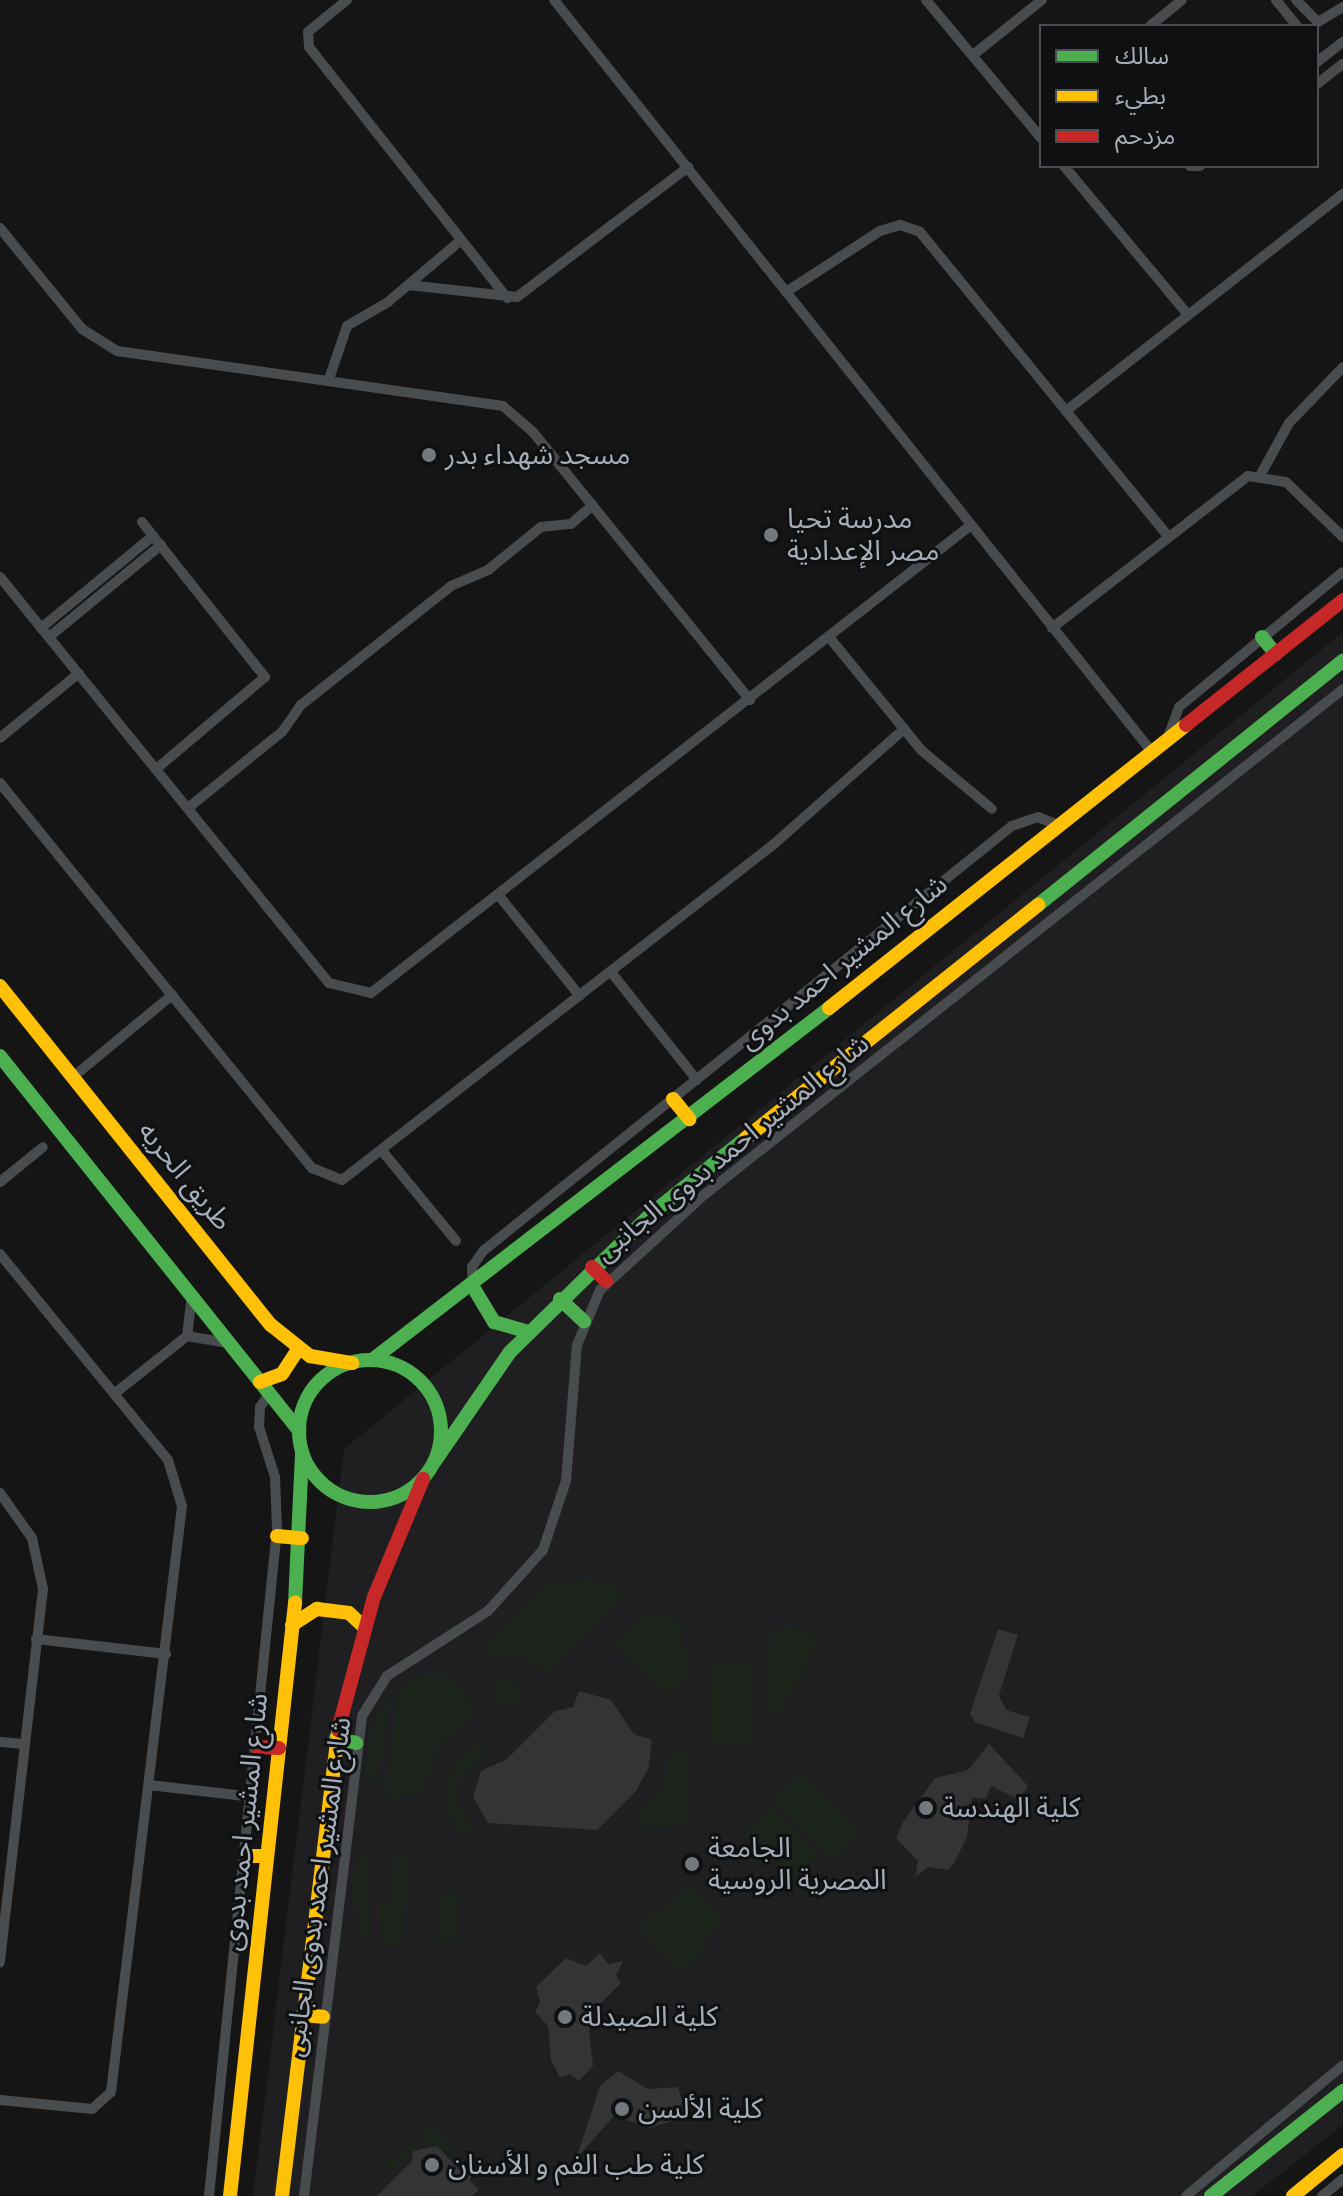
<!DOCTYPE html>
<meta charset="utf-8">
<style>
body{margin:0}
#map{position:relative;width:1343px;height:2196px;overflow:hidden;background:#151516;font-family:Signika,"Noto Sans Arabic",sans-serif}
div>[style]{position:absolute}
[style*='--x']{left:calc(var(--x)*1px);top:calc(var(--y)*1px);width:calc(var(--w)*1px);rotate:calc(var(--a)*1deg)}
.built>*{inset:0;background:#1f1f22}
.green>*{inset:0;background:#1b231b;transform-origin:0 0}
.round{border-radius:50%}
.building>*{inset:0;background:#343437}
.street>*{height:10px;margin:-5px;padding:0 5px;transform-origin:5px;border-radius:5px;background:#494c4f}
.fast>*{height:14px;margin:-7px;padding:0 7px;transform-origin:7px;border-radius:7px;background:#4caf50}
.fast>.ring{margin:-7px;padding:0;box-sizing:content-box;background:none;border:14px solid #4caf50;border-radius:50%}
.slow>*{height:14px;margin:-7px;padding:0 7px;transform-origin:7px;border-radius:7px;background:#ffc107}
.jam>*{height:14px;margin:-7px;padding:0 7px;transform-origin:7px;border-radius:7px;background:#c62828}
.dots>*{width:22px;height:22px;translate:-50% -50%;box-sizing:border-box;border:4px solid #0f1012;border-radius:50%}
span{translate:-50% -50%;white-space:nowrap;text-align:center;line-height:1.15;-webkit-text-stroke:6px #0f1012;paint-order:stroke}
.poi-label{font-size:28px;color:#a5aeb8}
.left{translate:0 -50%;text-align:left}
.street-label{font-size:28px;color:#a5aeb8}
.legend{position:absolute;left:1039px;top:24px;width:280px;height:144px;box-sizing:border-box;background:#0f1012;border:2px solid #4b4f54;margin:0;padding:10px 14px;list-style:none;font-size:24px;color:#a5aeb8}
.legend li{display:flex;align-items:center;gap:16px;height:40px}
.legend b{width:40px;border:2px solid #4b4f54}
</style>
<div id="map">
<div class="built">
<div style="clip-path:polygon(1343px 632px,1343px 2125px,1252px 2196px,253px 2196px,344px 1449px)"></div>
</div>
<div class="green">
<div style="clip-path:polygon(586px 1578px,617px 1587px,622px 1599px,548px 1673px,520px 1656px,490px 1655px,482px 1647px,539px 1588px)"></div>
<div style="clip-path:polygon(644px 1614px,682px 1620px,688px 1680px,667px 1694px,612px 1645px)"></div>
<div style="clip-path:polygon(788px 1626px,812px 1633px,817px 1644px,783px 1709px,768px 1715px,769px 1638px,771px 1631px)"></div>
<div style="left:710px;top:1666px;width:42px;height:77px"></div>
<div style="clip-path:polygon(440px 1672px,466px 1691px,474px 1717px,440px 1743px,421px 1792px,394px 1799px,385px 1788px,398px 1696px,415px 1676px)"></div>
<div class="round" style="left:493px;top:1679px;width:28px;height:28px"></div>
<div style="clip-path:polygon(392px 1691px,379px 1779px,364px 1778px,372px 1719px)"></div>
<div style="clip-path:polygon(481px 1738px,486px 1750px,460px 1783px,460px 1807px,472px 1827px,460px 1837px,446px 1807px,447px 1780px,459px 1756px)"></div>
<div style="clip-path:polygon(671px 1748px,687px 1749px,688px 1818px,679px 1827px,645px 1827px,639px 1813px,662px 1785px)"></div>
<div style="left:802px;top:1772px;width:85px;height:42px;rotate:45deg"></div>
<div style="left:769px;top:1807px;width:68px;height:36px;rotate:45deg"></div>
<div style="clip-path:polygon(356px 1855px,368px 1859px,370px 1953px,351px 1898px)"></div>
<div style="clip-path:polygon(394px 1857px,409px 1858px,402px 1944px,385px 1950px,377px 1906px,393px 1906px)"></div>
<div style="clip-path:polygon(690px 1886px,723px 1919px,702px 1940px,709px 1947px,683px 1972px,637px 1926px)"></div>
<div style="clip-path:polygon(460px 1892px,460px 1937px,441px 1943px,437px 1904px,445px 1893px)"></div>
<div style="clip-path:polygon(429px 2122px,469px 2166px,426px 2141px,390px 2173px,385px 2163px,419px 2141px)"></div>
</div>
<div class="building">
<div style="clip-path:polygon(998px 1629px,1018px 1635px,999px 1695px,1006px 1710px,1030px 1717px,1023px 1738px,975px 1722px,970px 1714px)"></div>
<div style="clip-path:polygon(579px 1691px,611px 1700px,634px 1734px,652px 1740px,649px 1767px,636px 1791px,597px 1830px,488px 1823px,473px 1797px,481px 1771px,507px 1759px,555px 1711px,573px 1707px)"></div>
<div style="clip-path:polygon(989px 1744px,1028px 1786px,1019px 1800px,991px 1786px,986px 1799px,972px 1798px,967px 1837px,954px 1863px,948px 1870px,928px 1867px,915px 1877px,918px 1861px,896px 1838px,903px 1822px,935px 1778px,968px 1770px)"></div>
<div style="clip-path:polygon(600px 1953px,608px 1964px,623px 1961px,616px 1975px,621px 1983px,601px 2003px,589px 2031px,593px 2066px,579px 2081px,570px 2074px,560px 2078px,551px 2060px,548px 2026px,535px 2012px,540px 2002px,536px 1987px,566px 1958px,586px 1966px)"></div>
<div style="clip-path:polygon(618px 2071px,648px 2089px,678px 2087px,681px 2098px,691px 2098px,689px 2115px,651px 2128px,614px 2116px,576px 2159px,600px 2086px)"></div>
<div style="clip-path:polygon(437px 2146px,464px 2174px,474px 2170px,470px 2180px,479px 2190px,472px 2196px,377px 2196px,412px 2161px,413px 2151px)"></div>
</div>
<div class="street">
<div style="--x:347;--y:0;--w:50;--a:140.6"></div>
<div style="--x:308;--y:32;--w:15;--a:86"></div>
<div style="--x:309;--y:47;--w:320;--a:51.7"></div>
<div style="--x:554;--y:0;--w:961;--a:51.51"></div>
<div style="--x:926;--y:0;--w:180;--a:50.2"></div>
<div style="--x:1276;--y:0;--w:33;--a:51"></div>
<div style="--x:1296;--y:0;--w:31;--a:45"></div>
<div style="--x:1318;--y:22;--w:29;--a:-31"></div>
<div style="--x:1150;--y:26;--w:41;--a:-39.1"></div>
<div style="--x:973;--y:55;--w:88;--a:-38.6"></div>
<div style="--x:1317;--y:62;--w:33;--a:-38"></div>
<div style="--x:1317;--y:84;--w:33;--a:-38"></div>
<div style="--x:1064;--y:166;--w:194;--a:50.2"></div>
<div style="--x:1190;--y:166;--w:10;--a:0"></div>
<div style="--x:0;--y:228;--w:130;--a:50.9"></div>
<div style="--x:82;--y:329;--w:41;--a:32.2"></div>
<div style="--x:117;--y:351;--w:390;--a:8.1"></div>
<div style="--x:503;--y:406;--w:40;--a:41"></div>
<div style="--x:533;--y:432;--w:345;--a:51"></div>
<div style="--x:408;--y:285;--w:110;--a:6.3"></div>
<div style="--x:517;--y:297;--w:215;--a:-37.2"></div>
<div style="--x:786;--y:292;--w:112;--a:-33"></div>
<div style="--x:880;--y:231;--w:21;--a:-17"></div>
<div style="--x:900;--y:225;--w:21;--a:19"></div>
<div style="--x:920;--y:232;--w:392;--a:50.8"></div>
<div style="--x:329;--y:379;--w:56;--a:-71.2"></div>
<div style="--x:347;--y:326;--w:48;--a:-30.3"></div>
<div style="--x:388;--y:302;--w:96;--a:-40.3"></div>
<div style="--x:1066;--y:411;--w:352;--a:-38.1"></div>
<div style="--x:1261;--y:474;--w:58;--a:-61.2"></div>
<div style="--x:1289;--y:423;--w:78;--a:-46"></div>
<div style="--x:142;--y:522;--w:198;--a:51.6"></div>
<div style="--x:265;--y:677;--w:143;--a:139.8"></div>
<div style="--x:0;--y:577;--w:523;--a:50.98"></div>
<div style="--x:329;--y:983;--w:43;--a:13.4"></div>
<div style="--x:371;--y:993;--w:761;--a:-37.95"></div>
<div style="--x:41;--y:628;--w:145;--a:-39.4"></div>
<div style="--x:1052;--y:628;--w:248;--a:-37.8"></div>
<div style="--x:1248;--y:476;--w:38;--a:9"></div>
<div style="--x:1286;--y:482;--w:79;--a:44"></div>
<div style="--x:49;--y:637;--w:145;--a:-39.4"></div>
<div style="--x:829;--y:637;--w:146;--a:50.8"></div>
<div style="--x:921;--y:750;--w:92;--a:39.7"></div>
<div style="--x:0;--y:738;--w:102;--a:-39.4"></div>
<div style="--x:1167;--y:740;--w:35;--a:-70"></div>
<div style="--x:1179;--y:707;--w:212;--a:-39.5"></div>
<div style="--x:0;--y:783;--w:496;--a:51"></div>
<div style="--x:312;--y:1168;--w:32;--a:22"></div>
<div style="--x:342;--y:1180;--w:547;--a:-37.87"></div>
<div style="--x:774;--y:844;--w:174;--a:-41.5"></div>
<div style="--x:188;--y:808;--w:121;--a:-39"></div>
<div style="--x:282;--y:732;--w:33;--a:-55"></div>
<div style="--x:301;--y:705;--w:191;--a:-38.4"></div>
<div style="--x:451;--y:586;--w:40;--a:-23.4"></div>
<div style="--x:488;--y:570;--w:68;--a:-39.1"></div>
<div style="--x:541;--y:527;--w:30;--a:-6"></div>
<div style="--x:571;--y:524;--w:29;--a:-41"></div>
<div style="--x:500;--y:897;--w:127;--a:51.1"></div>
<div style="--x:611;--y:972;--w:138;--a:51.5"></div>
<div style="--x:73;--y:1077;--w:129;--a:-39.6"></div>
<div style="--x:383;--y:1152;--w:115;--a:50.6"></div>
<div style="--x:0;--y:1182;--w:55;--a:-39.1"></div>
<div style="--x:0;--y:1254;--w:266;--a:50.8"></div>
<div style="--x:168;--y:1460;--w:48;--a:73.1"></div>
<div style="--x:182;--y:1506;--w:590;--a:96.91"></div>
<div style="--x:111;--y:2092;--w:25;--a:138"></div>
<div style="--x:92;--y:2109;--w:92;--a:-174.4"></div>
<div style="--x:473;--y:1287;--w:20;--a:-93"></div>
<div style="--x:472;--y:1267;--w:19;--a:-55"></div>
<div style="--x:483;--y:1251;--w:679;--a:-38.78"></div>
<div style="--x:1012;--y:826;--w:28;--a:-19"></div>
<div style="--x:1038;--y:817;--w:22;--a:22"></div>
<div style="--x:187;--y:1336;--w:42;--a:9.7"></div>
<div style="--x:114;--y:1394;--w:93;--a:-38.5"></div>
<div style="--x:187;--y:1336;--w:39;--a:-83"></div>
<div style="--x:0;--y:1493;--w:55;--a:54.6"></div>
<div style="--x:32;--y:1538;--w:52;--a:77.8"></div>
<div style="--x:43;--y:1589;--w:376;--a:96.6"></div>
<div style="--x:36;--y:1639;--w:131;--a:6.6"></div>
<div style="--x:0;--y:1742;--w:24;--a:5"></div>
<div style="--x:149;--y:1785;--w:105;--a:6.6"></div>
<div style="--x:209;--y:2196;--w:670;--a:-84.18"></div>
<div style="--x:277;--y:1529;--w:52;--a:-92.2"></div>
<div style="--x:275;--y:1477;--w:52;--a:-107.7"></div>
<div style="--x:259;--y:1427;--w:20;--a:-87"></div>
<div style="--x:260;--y:1407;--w:16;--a:-55"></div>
<div style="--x:304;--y:2196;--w:483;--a:-83.1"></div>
<div style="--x:362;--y:1716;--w:47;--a:-58"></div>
<div style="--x:387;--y:1676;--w:120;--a:-32.8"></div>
<div style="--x:488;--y:1611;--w:82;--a:-48"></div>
<div style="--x:543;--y:1550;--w:73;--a:-71.6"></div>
<div style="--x:566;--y:1481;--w:136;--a:-85.4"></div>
<div style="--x:577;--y:1345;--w:60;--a:-67.3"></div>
<div style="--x:600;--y:1290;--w:141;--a:-42.4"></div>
<div style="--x:704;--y:1195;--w:815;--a:-38.37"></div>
<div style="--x:1186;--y:2196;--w:204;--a:-39.8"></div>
<div style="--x:1322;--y:2196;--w:27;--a:-39"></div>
</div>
<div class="fast">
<div style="--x:1262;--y:637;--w:22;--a:51"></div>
<div style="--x:1038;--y:905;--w:391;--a:-38.7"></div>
<div style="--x:0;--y:1056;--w:480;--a:51.4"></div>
<div style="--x:473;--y:1287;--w:41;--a:59"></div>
<div style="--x:494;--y:1322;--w:35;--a:16"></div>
<div style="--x:560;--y:1299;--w:33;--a:43"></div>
<div style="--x:372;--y:1360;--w:577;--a:-37.6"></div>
<div class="ring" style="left:299px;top:1360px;width:128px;height:128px"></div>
<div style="--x:435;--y:1461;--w:132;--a:-55.5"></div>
<div style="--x:510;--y:1352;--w:197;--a:-44.4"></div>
<div style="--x:651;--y:1214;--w:122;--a:-38.7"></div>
<div style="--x:295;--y:1603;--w:151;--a:-87.3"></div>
<div style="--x:336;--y:1738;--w:21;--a:14"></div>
<div style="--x:1211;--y:2196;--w:169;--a:-38.5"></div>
</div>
<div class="slow">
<div style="--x:0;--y:986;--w:434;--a:51.4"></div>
<div style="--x:271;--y:1325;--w:50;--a:38.5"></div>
<div style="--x:310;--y:1356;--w:43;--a:9.5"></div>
<div style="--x:829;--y:1008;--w:456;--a:-38.4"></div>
<div style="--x:673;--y:1099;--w:26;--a:51"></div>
<div style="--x:746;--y:1138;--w:374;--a:-38.6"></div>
<div style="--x:260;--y:1382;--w:23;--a:-20"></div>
<div style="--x:282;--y:1374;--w:30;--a:-57"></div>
<div style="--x:277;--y:1536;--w:25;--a:5"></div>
<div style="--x:292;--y:1625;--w:30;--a:-33"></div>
<div style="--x:317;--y:1609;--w:32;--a:7"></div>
<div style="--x:349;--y:1613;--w:22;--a:43"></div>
<div style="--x:247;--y:1856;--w:20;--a:0"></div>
<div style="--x:302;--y:2015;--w:21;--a:5"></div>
<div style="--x:230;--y:2196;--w:597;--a:-83.74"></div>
<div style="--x:282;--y:2196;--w:469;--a:-83.1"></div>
<div style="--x:1293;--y:2196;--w:65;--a:-39.4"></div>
</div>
<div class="jam">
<div style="--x:1186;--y:725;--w:201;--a:-38.5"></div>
<div style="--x:592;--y:1267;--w:20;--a:45"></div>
<div style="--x:338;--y:1730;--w:138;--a:-74.9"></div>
<div style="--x:374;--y:1597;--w:128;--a:-67.4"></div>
<div style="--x:258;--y:1747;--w:21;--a:3"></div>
</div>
<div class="dots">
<div style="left:429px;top:455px;background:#73787f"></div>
<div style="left:771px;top:535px;background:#73787f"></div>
<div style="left:926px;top:1808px;background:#73787f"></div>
<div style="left:692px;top:1864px;background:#73787f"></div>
<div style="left:565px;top:2017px;background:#73787f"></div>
<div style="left:622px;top:2109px;background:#73787f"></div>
<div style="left:432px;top:2165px;background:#73787f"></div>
</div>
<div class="poi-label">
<span class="left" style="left:445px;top:455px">مسجد شهداء بدر</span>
<span class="left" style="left:787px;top:535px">مدرسة تحيا<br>مصر الإعدادية</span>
<span class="left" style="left:942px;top:1808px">كلية الهندسة</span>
<span class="left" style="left:708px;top:1864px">الجامعة<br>المصرية الروسية</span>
<span class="left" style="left:581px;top:2017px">كلية الصيدلة</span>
<span class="left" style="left:638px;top:2109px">كلية الألسن</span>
<span class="left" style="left:448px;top:2165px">كلية طب الفم و الأسنان</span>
</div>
<div class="street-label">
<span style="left:843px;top:962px;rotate:-39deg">شارع المشير احمد بدوى</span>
<span style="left:732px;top:1148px;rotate:-39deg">شارع المشير احمد بدوى الجانبى</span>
<span style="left:185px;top:1176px;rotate:51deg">طريق الحريه</span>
<span style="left:245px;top:1822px;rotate:-84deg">شارع المشير احمد بدوى</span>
<span style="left:318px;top:1887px;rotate:-82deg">شارع المشير احمد بدوى الجانبى</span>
</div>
<ul class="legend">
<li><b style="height:10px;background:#4caf50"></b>سالك</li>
<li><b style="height:10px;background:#ffc107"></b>بطيء</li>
<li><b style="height:10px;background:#c62828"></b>مزدحم</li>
</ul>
</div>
